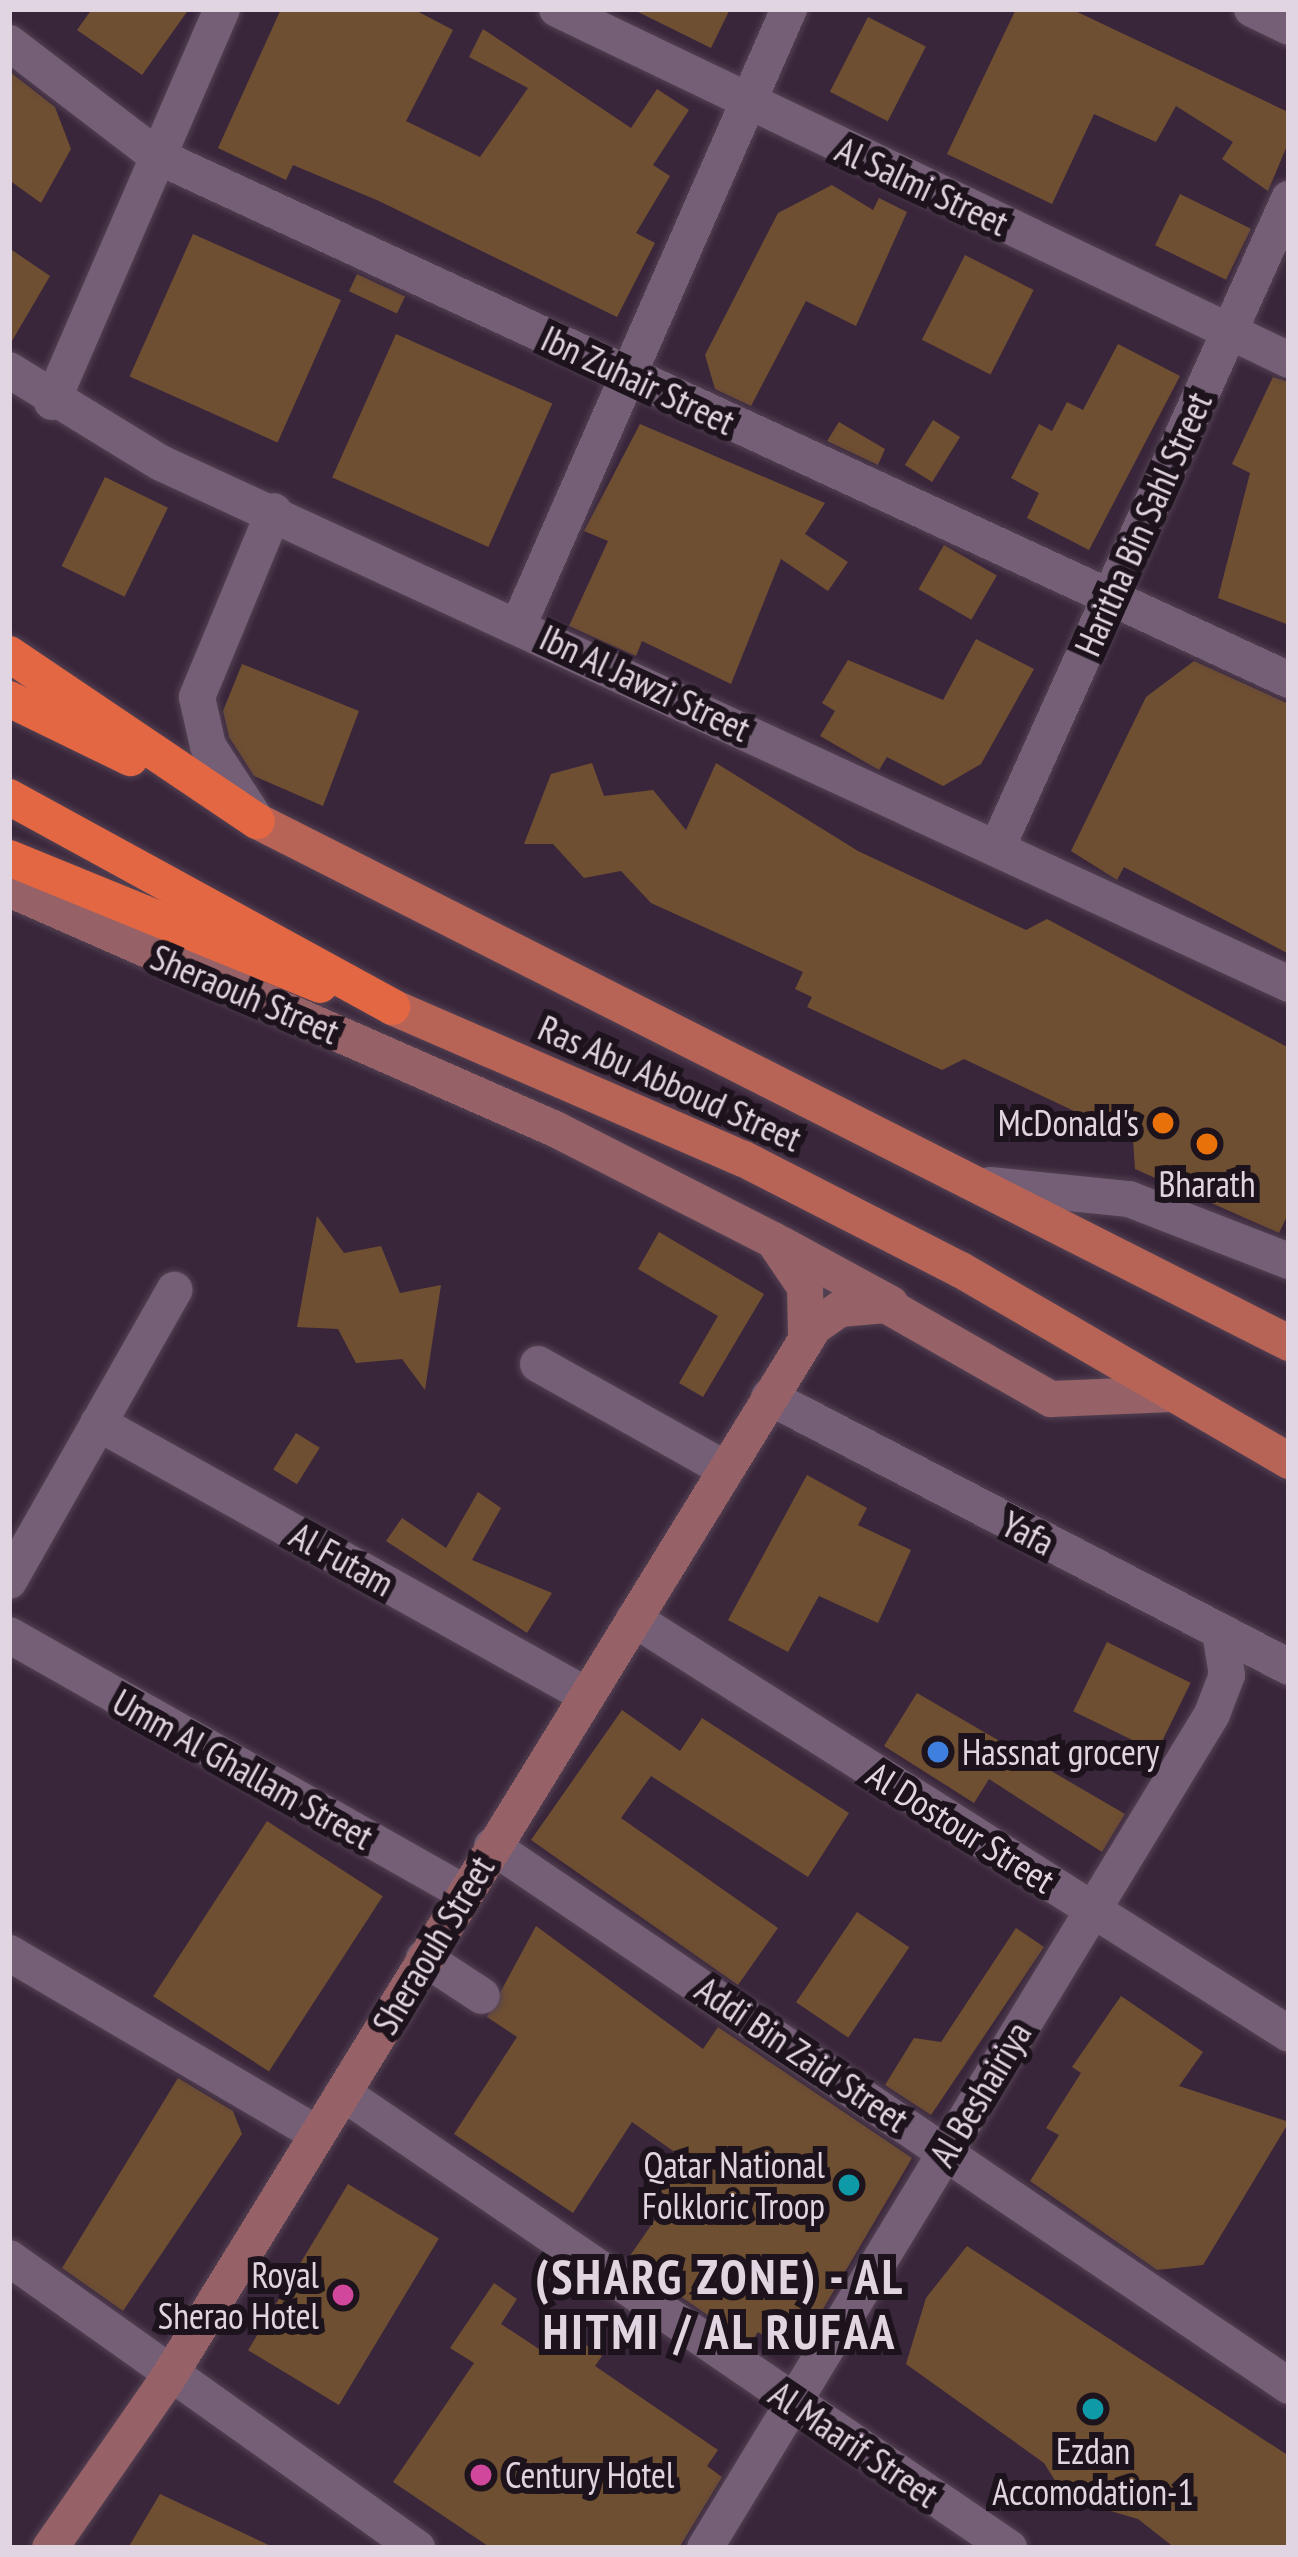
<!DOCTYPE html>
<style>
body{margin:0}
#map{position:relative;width:1298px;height:2557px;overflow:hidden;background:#3a263b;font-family:"PT Sans Narrow",sans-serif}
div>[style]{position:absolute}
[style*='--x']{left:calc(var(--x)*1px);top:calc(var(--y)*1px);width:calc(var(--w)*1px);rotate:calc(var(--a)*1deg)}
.building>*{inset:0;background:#6f4f32;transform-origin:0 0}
.roads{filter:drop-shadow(0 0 3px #534253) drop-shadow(0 0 3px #534253)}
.street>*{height:36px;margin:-18px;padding:0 18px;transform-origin:18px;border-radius:18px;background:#755f76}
.secondary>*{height:36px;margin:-18px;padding:0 18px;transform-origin:18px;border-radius:18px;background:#966167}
.primary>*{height:36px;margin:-18px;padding:0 18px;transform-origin:18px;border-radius:18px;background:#b76457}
.highway>*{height:36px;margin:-18px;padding:0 18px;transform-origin:18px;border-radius:18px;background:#e36743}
.dots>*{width:33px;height:33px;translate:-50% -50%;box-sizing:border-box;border:6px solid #1c131c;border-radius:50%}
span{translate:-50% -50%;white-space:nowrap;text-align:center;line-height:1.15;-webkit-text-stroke:12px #1c131c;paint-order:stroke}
.street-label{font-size:36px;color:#e2d5e2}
.poi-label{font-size:36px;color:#e2d5e2}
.right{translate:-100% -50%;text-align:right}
.left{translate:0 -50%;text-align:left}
.district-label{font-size:48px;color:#e2d5e2;font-weight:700;letter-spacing:3px}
.frame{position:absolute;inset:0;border:12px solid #e2d5e2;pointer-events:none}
</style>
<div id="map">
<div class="building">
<div style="clip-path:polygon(92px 9px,189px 9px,142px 75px,77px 30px)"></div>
<div style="clip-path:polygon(281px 9px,413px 9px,453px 30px,406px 121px,480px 157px,528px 88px,469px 57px,483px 29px,631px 128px,657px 89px,689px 110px,653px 165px,670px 176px,636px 233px,655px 243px,617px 317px,379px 201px,293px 165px,286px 180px,218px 148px)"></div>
<div style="clip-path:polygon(632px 9px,730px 9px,711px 48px)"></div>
<div style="clip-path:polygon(1016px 9px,1071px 9px,1286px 111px,1289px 141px,1268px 191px,1222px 159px,1233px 142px,1176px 106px,1156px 142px,1094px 114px,1052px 204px,947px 154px)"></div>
<div style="left:868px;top:17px;width:65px;height:84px;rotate:27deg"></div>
<div style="clip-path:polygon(9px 71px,55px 107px,71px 149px,41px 203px,9px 180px)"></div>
<div style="clip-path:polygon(832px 185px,873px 210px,879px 198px,907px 212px,856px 326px,806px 301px,751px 406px,715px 389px,705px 355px,778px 213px)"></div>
<div style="left:1180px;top:194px;width:79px;height:57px;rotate:26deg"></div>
<div style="left:193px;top:234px;width:162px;height:156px;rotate:24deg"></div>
<div style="clip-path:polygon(9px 248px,50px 276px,9px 346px)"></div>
<div style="left:965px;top:255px;width:77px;height:95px;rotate:27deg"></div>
<div style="left:357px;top:274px;width:53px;height:19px;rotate:25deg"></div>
<div style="left:396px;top:334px;width:171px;height:157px;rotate:24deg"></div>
<div style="clip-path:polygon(1118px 344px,1180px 376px,1089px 550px,1027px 518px,1039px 493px,1011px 478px,1039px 424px,1052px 431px,1067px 402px,1083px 410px)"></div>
<div style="clip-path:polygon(1273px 377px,1289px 382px,1289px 625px,1218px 598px,1250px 473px,1232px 464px)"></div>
<div style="left:933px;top:420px;width:32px;height:53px;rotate:32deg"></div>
<div style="clip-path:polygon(839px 422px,885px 449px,878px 465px,827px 441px)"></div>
<div style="clip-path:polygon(640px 424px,825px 503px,805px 534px,848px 562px,828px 591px,781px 559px,731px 684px,642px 641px,636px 656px,569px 626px,608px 541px,584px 531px)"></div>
<div style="left:105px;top:477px;width:70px;height:99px;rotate:26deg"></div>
<div style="left:944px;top:545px;width:61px;height:51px;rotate:30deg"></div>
<div style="clip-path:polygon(976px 639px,1034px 669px,981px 764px,943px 786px,887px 757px,879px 770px,820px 736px,835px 711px,822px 703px,848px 660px,943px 700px)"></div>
<div style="clip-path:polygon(1194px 661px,1289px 704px,1289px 954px,1124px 867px,1117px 880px,1071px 851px,1146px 697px)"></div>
<div style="clip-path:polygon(242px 664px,359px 711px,323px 806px,254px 776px,229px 737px,223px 711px)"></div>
<div style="clip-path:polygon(592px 763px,604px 796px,653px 790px,686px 830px,716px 763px,858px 851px,1026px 930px,1047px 919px,1289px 1048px,1289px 1212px,1279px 1233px,1135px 1169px,1133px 1139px,964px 1059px,942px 1070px,807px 1007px,812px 997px,795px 989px,803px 972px,651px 903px,621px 871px,584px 878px,553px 844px,524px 844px,551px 774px)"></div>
<div style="clip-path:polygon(317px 1216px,344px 1253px,381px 1246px,400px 1293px,441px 1285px,425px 1390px,402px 1359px,356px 1363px,338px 1329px,297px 1327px)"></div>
<div style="clip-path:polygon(659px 1232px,764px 1294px,703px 1397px,679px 1383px,718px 1316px,638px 1269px)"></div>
<div style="left:296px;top:1433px;width:28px;height:43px;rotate:32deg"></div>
<div style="clip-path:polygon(807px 1475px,867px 1508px,858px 1525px,911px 1550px,878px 1623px,819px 1596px,788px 1652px,728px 1620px)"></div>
<div style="clip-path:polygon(478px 1492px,501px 1508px,472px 1560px,552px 1593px,527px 1633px,386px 1541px,402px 1518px,446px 1548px)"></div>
<div style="left:1107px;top:1642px;width:93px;height:77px;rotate:26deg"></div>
<div style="clip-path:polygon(917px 1693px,1125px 1814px,1102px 1852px,989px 1779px,974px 1803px,884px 1746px)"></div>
<div style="clip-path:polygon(622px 1710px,680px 1751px,702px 1718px,849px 1813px,808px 1877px,651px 1776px,621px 1818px,778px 1928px,738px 1985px,531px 1840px)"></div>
<div style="left:267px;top:1821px;width:138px;height:209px;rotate:33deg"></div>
<div style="left:857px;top:1912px;width:63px;height:109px;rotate:34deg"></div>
<div style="clip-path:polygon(536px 1926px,703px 2049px,718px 2027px,912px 2158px,796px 2355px,758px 2332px,750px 2344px,627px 2260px,670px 2198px,653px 2186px,676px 2153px,632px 2122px,573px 2213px,454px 2134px,517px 2037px,487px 2017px)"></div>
<div style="clip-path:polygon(1016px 1928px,1044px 1947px,931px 2115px,885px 2085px,914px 2038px,941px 2042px)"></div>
<div style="clip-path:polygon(1121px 1996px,1203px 2052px,1179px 2086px,1289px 2122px,1203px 2265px,1157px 2270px,1030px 2181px,1059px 2135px,1046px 2128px,1081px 2073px,1072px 2067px)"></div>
<div style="clip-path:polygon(178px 2078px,233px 2111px,242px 2134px,123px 2311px,62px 2268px)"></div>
<div style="left:348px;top:2184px;width:106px;height:194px;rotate:31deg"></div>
<div style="clip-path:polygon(967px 2246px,1289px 2456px,1289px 2548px,1175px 2548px,1138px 2519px,1066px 2498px,1044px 2463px,906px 2364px,926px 2298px)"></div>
<div style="clip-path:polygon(494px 2283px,517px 2299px,501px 2324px,539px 2349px,556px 2325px,602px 2356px,595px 2366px,718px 2450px,707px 2466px,722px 2477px,679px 2548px,491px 2548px,393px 2482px,474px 2363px,450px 2348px)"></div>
<div style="clip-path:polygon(160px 2494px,275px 2548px,128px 2548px)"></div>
</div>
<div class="roads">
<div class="street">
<div style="--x:557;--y:9;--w:812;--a:25.62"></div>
<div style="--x:1252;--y:9;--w:41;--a:25.9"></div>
<div style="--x:9;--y:43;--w:186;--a:37.4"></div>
<div style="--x:157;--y:156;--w:1247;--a:24.84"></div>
<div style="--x:9;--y:370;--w:178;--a:31.5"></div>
<div style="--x:161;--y:463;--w:1243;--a:24.79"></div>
<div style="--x:52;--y:402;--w:428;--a:-66.6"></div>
<div style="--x:519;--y:624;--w:672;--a:-66.3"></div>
<div style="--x:255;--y:818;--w:86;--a:-123.1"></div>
<div style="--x:208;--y:746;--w:50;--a:-102.7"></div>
<div style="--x:197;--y:697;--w:201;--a:-67.5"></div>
<div style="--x:997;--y:848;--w:712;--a:-65.78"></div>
<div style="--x:990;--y:1185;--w:140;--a:5.8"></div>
<div style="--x:1129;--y:1199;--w:172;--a:21.2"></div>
<div style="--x:538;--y:1364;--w:214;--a:29.3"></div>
<div style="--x:769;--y:1397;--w:586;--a:27.44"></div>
<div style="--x:98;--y:1423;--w:559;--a:29.13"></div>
<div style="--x:9;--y:1581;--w:335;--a:-60.4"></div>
<div style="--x:634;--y:1619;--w:775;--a:32.36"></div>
<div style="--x:9;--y:1635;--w:522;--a:29.51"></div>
<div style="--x:492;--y:1846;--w:963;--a:34.12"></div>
<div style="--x:9;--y:1953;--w:357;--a:30.4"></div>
<div style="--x:424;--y:1958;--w:69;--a:33.2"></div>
<div style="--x:343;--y:2093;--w:807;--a:34.34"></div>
<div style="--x:9;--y:2258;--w:501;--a:35.4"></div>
<div style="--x:705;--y:2548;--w:976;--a:-58.7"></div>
<div style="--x:1212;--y:1714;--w:42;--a:-69"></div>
<div style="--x:1227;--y:1675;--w:44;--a:-99.2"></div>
</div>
<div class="secondary">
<div style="--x:9;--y:889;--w:596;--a:23.73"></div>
<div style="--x:555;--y:1129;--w:245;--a:27"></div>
<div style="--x:773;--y:1240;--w:57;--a:55.8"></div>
<div style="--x:805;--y:1287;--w:48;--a:88.8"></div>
<div style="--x:781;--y:1244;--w:125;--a:28.6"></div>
<div style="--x:50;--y:2548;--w:207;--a:-55.2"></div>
<div style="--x:168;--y:2378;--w:1234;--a:-58.42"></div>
<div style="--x:814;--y:1327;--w:32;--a:-35"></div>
<div style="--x:840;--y:1309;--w:46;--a:-5"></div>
<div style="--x:886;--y:1305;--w:190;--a:29.7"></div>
<div style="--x:1051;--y:1399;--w:121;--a:-2.4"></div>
</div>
<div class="primary">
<div style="--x:257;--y:821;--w:1157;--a:26.83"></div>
<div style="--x:392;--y:1007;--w:383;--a:23.4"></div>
<div style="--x:744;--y:1159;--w:244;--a:27.1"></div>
<div style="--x:961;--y:1270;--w:380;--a:30.2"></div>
</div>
<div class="highway">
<div style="--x:9;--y:654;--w:299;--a:34"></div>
<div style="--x:9;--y:699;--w:135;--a:26"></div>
<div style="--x:9;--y:797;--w:437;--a:28.7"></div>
<div style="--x:9;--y:858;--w:336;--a:22.2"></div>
</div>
</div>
<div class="dots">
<div style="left:1163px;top:1123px;background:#e8710a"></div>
<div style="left:1207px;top:1144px;background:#e8710a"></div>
<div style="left:938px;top:1752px;background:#3f7fe0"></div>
<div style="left:849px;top:2185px;background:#0f9aa8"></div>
<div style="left:343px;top:2295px;background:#d1479c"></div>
<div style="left:1093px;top:2409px;background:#0f9aa8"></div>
<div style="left:481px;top:2475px;background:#d1479c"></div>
</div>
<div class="street-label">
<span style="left:922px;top:186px;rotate:25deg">Al Salmi Street</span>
<span style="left:638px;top:380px;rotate:25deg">Ibn Zuhair Street</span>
<span style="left:1143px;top:524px;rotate:-66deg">Haritha Bin Sahl Street</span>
<span style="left:645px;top:683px;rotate:25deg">Ibn Al Jawzi Street</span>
<span style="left:245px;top:994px;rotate:23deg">Sheraouh Street</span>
<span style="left:670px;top:1083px;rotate:24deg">Ras Abu Abboud Street</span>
<span style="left:1028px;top:1533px;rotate:27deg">Yafa</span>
<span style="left:342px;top:1559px;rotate:29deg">Al Futam</span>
<span style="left:243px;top:1769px;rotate:29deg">Umm Al Ghallam Street</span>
<span style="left:961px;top:1827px;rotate:32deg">Al Dostour Street</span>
<span style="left:433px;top:1945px;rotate:-59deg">Sheraouh Street</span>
<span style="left:802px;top:2054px;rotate:34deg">Addi Bin Zaid Street</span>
<span style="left:980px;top:2094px;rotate:-59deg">Al Beshairiya</span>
<span style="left:854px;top:2444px;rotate:34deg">Al Maarif Street</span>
</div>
<div class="poi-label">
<span class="right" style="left:1139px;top:1123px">McDonald's</span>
<span style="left:1207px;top:1184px">Bharath</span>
<span class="left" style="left:962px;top:1752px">Hassnat grocery</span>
<span class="right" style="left:825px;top:2185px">Qatar National<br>Folkloric Troop</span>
<span class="right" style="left:319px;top:2295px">Royal<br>Sherao Hotel</span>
<span style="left:1093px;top:2471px">Ezdan<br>Accomodation-1</span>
<span class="left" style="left:505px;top:2475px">Century Hotel</span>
</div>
<div class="district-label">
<span style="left:720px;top:2304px">(SHARG ZONE) - AL<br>HITMI / AL RUFAA</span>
</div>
<div class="frame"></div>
</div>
